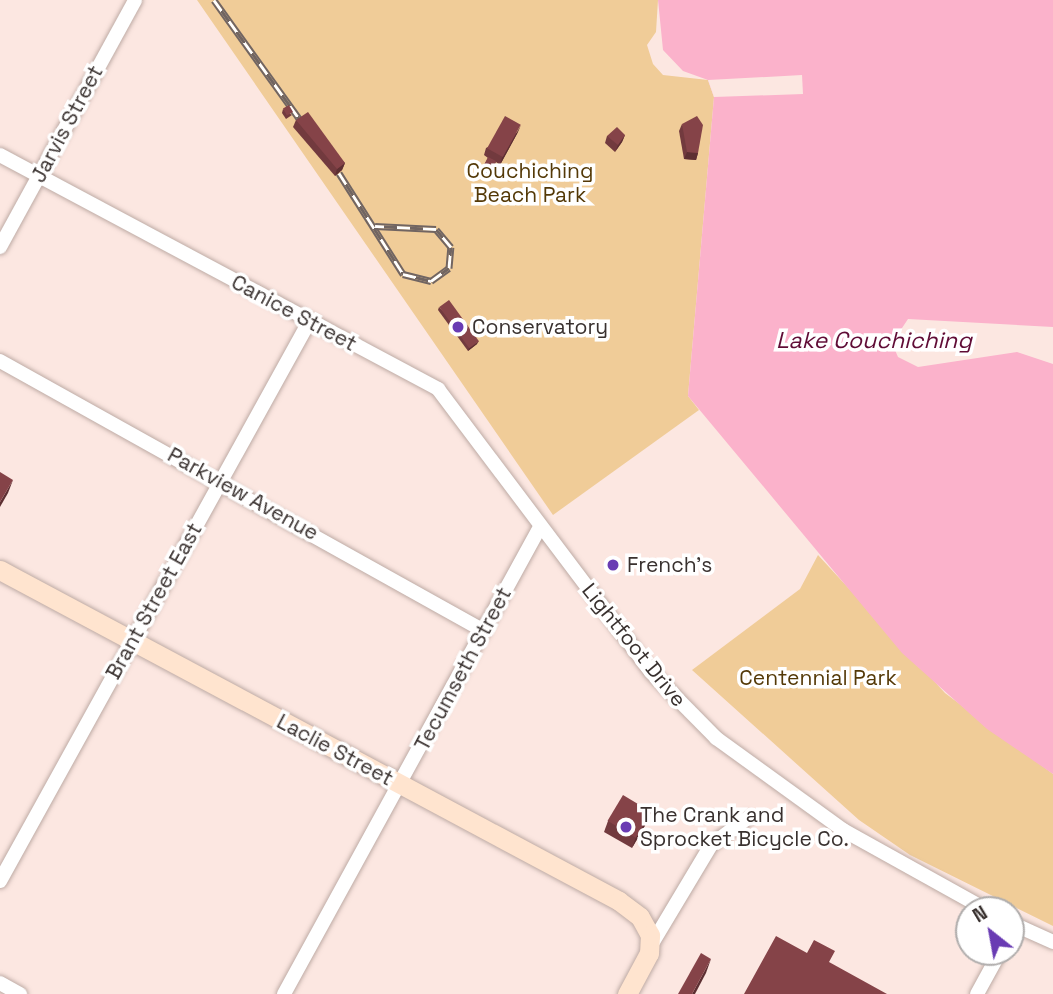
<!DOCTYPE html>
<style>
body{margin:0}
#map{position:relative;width:1053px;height:994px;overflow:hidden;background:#fce7e1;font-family:"Space Grotesk",sans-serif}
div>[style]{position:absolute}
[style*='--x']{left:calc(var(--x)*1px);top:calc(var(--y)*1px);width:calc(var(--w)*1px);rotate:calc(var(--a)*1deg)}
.green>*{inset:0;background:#f0cc98}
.water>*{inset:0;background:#fbb2cb}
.pier>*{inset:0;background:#fce7e1}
.roads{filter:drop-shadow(0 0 2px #beaba5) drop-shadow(0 0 2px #beaba5)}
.street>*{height:14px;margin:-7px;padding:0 7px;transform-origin:7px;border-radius:7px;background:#fff}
.secondary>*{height:19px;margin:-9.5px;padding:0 9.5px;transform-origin:9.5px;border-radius:9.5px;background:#ffe4cf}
.rail>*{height:7px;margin-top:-3.5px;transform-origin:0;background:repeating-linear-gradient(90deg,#fff 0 13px,#716562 0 26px);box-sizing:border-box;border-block:2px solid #716562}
.wall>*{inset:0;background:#723a3e}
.shaded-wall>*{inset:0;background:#5d2f32}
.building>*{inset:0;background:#854348;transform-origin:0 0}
.dots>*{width:19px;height:19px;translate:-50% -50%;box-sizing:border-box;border:4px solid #fff;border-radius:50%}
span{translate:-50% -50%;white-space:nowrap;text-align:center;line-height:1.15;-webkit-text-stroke:7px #fff;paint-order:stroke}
.street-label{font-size:21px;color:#39312f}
.park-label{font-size:21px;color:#543907}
.poi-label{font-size:21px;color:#39312f}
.left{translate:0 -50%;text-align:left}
.water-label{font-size:23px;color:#600c36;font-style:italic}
.north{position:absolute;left:955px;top:896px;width:70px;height:70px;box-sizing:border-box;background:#fff;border:2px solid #b0adac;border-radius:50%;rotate:329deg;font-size:19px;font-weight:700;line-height:28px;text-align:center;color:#39312f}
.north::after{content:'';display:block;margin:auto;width:24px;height:32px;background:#693bb3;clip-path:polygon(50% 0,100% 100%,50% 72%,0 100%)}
</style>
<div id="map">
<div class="green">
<div style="clip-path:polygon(197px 0,658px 0,656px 32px,647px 45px,653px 64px,663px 75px,708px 80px,714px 97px,688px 396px,699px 410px,553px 515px)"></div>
<div style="clip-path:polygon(818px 555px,945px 693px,1053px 774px,1053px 926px,910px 855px,859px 820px,692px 670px,800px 589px)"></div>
</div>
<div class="water">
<div style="clip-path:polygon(658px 0,1053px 0,1053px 774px,987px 729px,902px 653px,688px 396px,714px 97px,708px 80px,683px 71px,663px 50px)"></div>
</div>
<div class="pier">
<div style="clip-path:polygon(802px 75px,803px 94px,714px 97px,708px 80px)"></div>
<div style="clip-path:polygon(908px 319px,1053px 327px,1053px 364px,1017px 352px,918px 367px,898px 357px,892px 343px)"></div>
</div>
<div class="roads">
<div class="street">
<div style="--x:0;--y:155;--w:497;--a:28.1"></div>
<div style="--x:438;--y:389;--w:354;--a:53"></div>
<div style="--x:651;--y:672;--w:93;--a:45.4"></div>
<div style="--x:716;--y:738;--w:157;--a:35.9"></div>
<div style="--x:843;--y:830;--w:165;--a:29.1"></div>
<div style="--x:0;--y:247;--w:281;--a:-61.3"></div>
<div style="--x:0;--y:361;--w:554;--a:29.16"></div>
<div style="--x:0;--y:881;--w:639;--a:-61.07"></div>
<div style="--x:1011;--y:923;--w:46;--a:24.3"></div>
<div style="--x:650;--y:947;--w:119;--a:-59.1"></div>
<div style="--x:711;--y:845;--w:44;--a:-36.6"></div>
<div style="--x:0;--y:983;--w:23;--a:29"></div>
<div style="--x:284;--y:994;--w:533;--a:-61.27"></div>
<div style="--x:977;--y:994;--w:48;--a:-61.3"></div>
</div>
<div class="secondary">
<div style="--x:0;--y:570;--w:702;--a:28.13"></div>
<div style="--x:619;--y:901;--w:26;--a:37"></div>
<div style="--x:640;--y:917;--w:21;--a:61"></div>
<div style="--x:650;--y:935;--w:18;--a:93"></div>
<div style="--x:649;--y:953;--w:47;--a:118.2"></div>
</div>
</div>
<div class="rail">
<div style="--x:214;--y:0;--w:149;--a:54.3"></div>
<div style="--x:339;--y:173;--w:120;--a:57.6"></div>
<div style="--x:403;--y:274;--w:29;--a:14"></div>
<div style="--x:431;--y:281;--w:22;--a:-36"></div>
<div style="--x:449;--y:268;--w:21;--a:-85"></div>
<div style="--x:451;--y:247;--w:23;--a:-130"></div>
<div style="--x:436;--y:229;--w:61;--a:-177.2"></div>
</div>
<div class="wall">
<div style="clip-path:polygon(283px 109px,292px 115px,286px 119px,282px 113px)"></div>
<div style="clip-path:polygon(296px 120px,345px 163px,342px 170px,335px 176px,293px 127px)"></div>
<div style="clip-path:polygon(682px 124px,698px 153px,696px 160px,684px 159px,679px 131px)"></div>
<div style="clip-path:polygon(518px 132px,500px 165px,496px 162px,490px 175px,481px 171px,488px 158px,484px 155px,486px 148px)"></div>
<div style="clip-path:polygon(625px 135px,622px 142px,615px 152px,605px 143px,607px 136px)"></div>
<div style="clip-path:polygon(439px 307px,477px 344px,468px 351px,438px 310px)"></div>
<div style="clip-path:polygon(651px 812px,647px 822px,632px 848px,604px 832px,608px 821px)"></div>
</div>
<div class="shaded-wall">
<div style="clip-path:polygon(521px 125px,518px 132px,500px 165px,502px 158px)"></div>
<div style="clip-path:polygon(625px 135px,622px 142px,615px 152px,618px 145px)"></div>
<div style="clip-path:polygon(687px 152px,698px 153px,696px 160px,684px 159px)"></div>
<div style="clip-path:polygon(345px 163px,342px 170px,335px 176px,337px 169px)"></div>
<div style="clip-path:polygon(479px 341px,477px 344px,468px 351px,469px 348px)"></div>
<div style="clip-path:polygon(13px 480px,8px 493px,0 507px,0 502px)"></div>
<div style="clip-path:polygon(651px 812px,647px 822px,632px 848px,636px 837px)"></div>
<div style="clip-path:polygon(711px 959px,706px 973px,695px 994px,692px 994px)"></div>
</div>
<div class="building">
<div style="left:289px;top:105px;width:8px;height:7px;rotate:60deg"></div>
<div style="clip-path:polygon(308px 112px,345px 163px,337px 169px,296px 120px)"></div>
<div style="left:505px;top:116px;width:18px;height:37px;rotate:29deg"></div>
<div style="clip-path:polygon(697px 116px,703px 125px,698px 153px,687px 152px,682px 124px)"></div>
<div style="clip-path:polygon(617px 127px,625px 135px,618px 145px,607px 136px)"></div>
<div style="left:488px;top:157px;width:9px;height:12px;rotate:27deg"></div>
<div style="left:449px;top:300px;width:51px;height:12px;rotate:54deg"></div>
<div style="clip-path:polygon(0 472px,13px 480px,0 502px)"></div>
<div style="left:623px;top:795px;width:33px;height:30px;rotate:31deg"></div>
<div style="clip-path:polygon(776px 936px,807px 953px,814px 940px,835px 951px,829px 962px,887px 994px,744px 994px)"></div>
<div style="clip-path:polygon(701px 953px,711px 959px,692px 994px,678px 994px)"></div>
</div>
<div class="dots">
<div style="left:458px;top:327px;background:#693bb3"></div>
<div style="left:613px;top:565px;background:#693bb3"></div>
<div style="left:626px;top:827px;background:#693bb3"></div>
</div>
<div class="street-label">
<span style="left:67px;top:124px;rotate:-62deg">Jarvis Street</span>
<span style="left:294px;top:313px;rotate:28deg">Canice Street</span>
<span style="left:243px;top:494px;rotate:29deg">Parkview Avenue</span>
<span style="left:154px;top:601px;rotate:-61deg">Brant Street East</span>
<span style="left:634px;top:645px;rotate:51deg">Lightfoot Drive</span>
<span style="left:463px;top:669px;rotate:-62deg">Tecumseth Street</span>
<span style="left:335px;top:750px;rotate:28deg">Laclie Street</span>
</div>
<div class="park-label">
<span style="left:530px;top:183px">Couchiching<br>Beach Park</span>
<span style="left:818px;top:678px">Centennial Park</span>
</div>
<div class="poi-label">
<span class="left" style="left:472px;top:327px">Conservatory</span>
<span class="left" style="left:627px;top:565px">French's</span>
<span class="left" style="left:640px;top:827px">The Crank and<br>Sprocket Bicycle Co.</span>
</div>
<div class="water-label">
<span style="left:874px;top:340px">Lake Couchiching</span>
</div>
<div class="north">N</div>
</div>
